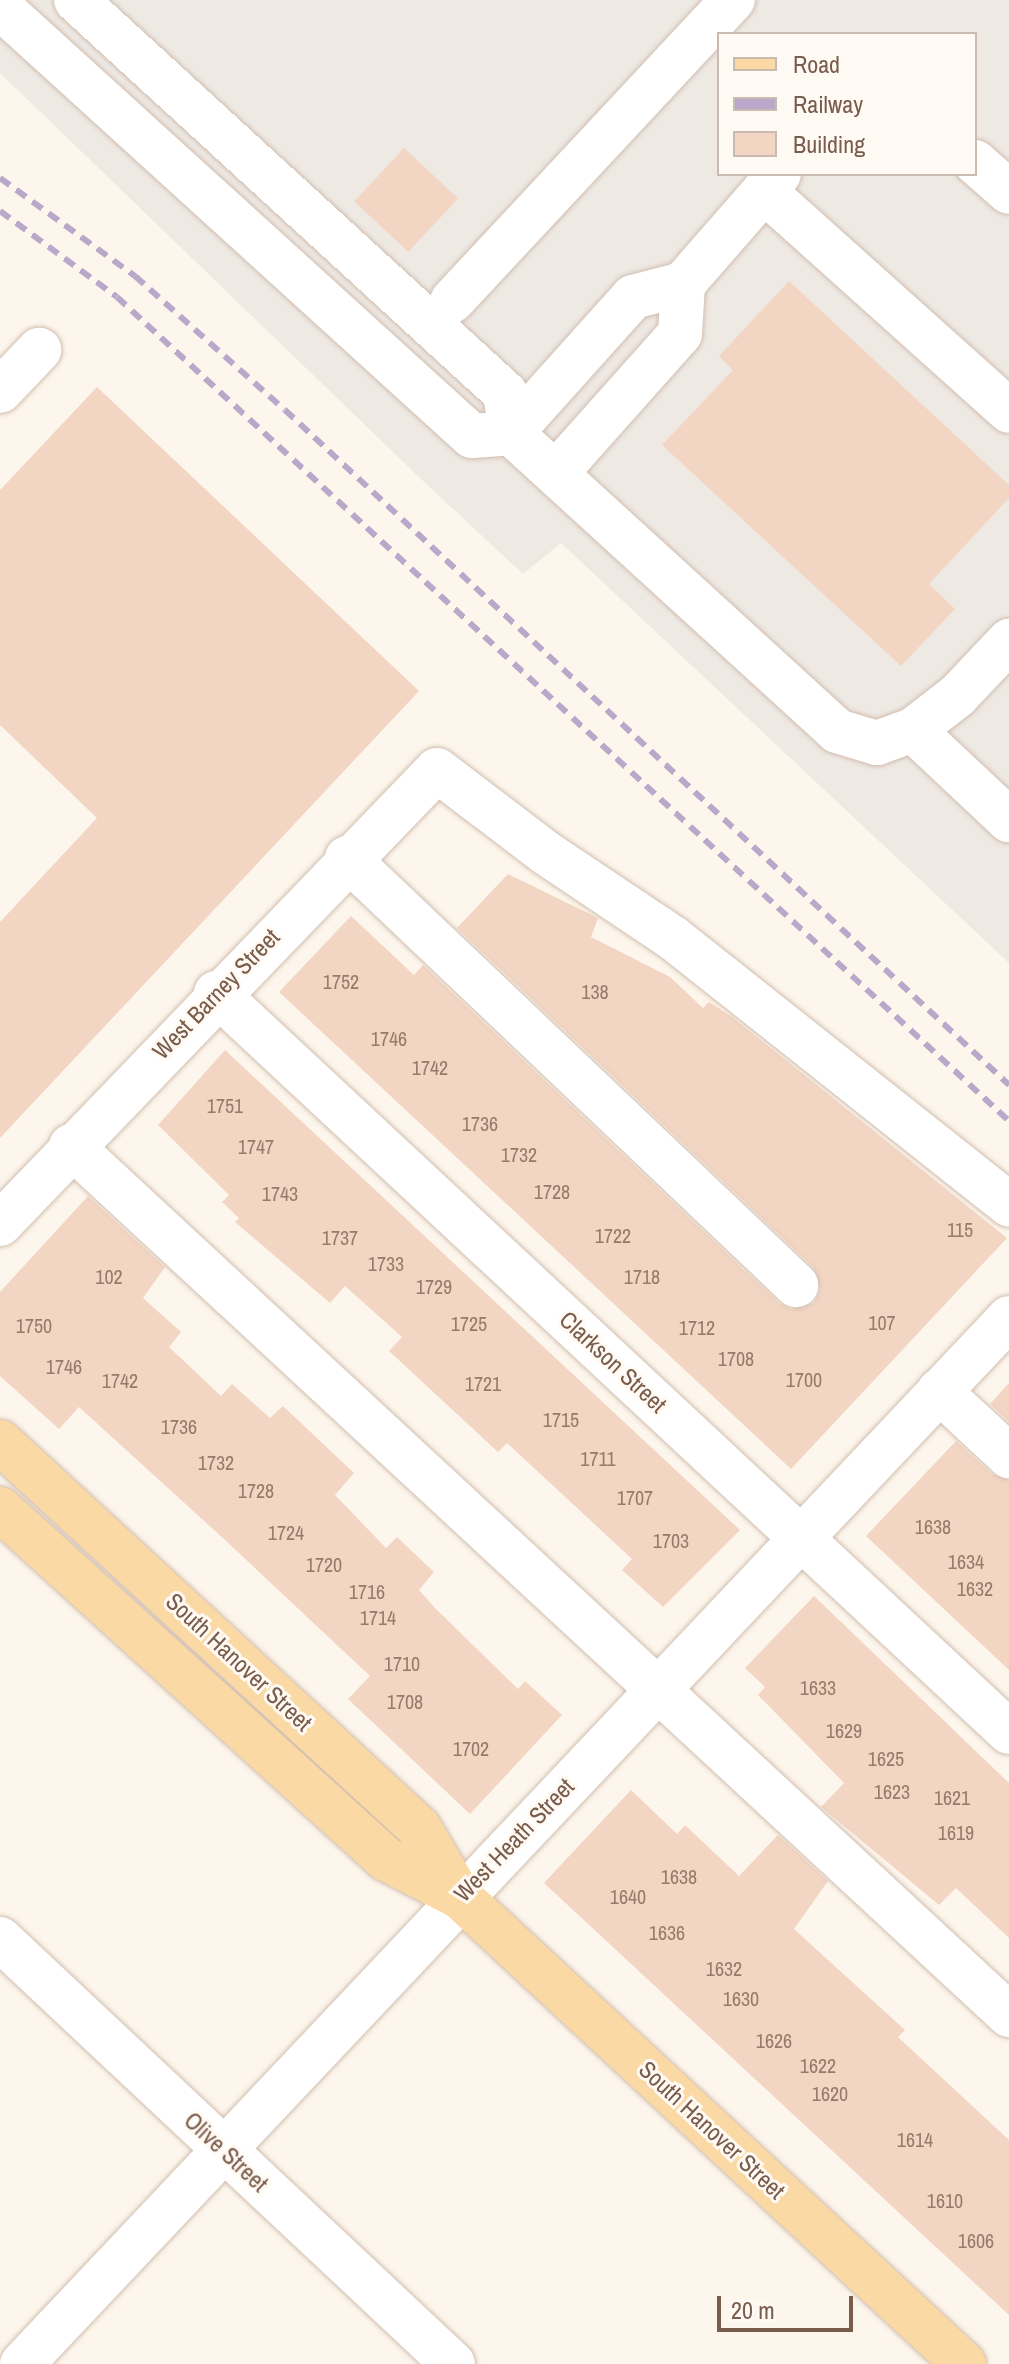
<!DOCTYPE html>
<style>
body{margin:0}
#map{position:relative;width:1009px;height:2364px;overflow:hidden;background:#fdf6ec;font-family:"Archivo Narrow",sans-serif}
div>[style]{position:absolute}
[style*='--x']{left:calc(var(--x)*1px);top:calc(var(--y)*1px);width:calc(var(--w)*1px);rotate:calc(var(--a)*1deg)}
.industrial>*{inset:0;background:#efe9e4}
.building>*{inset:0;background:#f3d5c3;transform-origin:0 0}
.roads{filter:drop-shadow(0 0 2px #d1beb0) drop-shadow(0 0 2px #d1beb0)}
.minor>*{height:44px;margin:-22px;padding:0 22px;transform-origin:22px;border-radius:22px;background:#fff}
.major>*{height:44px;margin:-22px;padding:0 22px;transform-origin:22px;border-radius:22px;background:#fbd9a5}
.rail>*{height:6px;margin-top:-3px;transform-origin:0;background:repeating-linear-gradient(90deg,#b9a8c9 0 12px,transparent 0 20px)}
span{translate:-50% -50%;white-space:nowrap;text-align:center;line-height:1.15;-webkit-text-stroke:6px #fffaf3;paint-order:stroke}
.number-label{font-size:20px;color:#987a6a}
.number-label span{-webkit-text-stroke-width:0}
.street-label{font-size:24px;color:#7a5c4d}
.legend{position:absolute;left:717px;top:32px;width:260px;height:144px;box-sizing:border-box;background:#fffaf3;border:2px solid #cabbb1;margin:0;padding:10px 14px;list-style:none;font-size:24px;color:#7a5c4d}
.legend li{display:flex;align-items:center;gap:16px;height:40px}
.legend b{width:40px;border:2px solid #cabbb1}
.scale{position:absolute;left:717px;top:2296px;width:136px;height:36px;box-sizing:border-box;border:4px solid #7a5c4d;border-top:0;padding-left:10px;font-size:24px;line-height:28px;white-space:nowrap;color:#7a5c4d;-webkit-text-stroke:6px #fffaf3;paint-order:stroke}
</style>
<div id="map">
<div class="industrial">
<div style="clip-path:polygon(evenodd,0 0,1009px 0,1009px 963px,561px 543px,523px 574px,421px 479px,0 73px,0 0,719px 34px,975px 34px,975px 174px,719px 174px,719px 34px)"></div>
</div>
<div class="building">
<div style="left:404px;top:148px;width:74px;height:73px;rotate:43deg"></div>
<div style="clip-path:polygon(789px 281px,1009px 485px,1009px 498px,929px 584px,955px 609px,901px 666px,662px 445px,733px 370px,719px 356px)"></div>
<div style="clip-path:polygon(97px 387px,419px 691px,0 1138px,0 922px,97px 818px,0 725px,0 490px)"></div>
<div style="clip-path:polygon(508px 874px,598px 918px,591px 937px,670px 977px,703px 1008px,709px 1002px,732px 1017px,1007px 1238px,791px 1469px,279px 992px,351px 916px,414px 975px,423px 965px,779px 1303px,791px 1309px,814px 1303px,820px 1290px,813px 1267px,457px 928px)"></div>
<div style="clip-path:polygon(225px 1050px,740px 1530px,663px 1607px,622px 1570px,632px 1559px,575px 1506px,507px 1443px,498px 1452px,389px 1351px,402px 1337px,345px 1286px,330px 1303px,235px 1222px,239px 1218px,222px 1202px,229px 1195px,158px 1125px)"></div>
<div style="clip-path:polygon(88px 1196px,165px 1267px,143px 1298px,181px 1332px,169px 1347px,221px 1396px,232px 1384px,270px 1418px,283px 1406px,354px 1473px,335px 1495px,386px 1548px,397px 1537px,434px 1572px,419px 1590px,435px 1608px,518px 1689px,525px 1681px,562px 1715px,470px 1814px,348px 1699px,370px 1676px,225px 1540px,79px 1407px,59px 1429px,0 1376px,0 1292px)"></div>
<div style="clip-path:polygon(1009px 1383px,1009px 1422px,990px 1404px)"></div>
<div style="clip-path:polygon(956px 1441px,992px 1474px,1009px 1480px,1009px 1670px,866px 1536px)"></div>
<div style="clip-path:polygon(814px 1596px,1009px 1783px,1009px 1938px,956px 1888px,939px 1905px,821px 1807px,844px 1783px,758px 1695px,765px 1687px,745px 1668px)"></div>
<div style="clip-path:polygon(631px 1790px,677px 1834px,685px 1825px,739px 1876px,778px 1835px,828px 1881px,794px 1929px,905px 2030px,898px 2037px,1009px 2140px,1009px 2315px,544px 1883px)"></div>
</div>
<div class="roads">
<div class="minor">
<div style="--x:76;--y:0;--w:582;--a:42.49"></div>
<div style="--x:505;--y:393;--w:40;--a:81.5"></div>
<div style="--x:511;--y:433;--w:442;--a:42.4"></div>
<div style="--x:837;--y:731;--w:42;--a:16.7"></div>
<div style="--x:877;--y:743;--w:38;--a:-20"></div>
<div style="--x:913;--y:730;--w:56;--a:-37.7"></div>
<div style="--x:957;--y:696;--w:76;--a:-46.6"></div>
<div style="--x:0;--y:7;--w:638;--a:42.27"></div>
<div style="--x:472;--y:436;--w:39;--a:-4"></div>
<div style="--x:511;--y:433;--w:183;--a:-48.1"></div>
<div style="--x:633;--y:297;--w:52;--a:-14.6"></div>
<div style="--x:683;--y:284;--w:146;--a:-48.9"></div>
<div style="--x:975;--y:162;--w:45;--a:41.4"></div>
<div style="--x:764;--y:191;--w:329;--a:41.9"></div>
<div style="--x:452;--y:301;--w:412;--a:-47"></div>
<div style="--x:0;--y:391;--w:57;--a:-46.4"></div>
<div style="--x:556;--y:473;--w:186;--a:-48.3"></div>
<div style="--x:680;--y:334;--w:50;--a:-86.6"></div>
<div style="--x:913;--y:730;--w:132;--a:43.2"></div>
<div style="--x:347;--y:858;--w:620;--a:43.56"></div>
<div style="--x:216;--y:993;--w:1084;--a:42.98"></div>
<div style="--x:71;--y:1146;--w:1279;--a:42.81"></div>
<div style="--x:0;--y:1224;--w:630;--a:-46.09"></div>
<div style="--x:437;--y:770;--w:137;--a:37.3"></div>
<div style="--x:546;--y:853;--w:153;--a:33.8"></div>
<div style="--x:673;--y:938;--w:429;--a:38.4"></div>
<div style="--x:939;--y:1391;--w:96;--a:42.9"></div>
<div style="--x:0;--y:1939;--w:621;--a:43.17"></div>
<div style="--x:22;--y:2364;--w:1438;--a:-46.66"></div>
</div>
<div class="major">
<div style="--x:0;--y:1442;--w:570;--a:42.65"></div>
<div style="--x:419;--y:1828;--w:80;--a:59.3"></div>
<div style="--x:0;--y:1509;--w:521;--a:42.2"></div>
<div style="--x:386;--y:1859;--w:83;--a:27.2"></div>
<div style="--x:460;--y:1897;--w:687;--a:42.82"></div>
</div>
</div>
<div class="rail">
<div style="--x:0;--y:178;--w:167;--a:36"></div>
<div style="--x:135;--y:276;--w:201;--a:41.8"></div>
<div style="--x:285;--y:410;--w:990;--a:42.99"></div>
<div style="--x:0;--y:211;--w:145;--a:36.3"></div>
<div style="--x:117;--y:297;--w:1214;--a:42.73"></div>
</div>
<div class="number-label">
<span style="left:341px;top:981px">1752</span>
<span style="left:595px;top:991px">138</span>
<span style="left:389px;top:1038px">1746</span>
<span style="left:430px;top:1067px">1742</span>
<span style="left:225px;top:1105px">1751</span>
<span style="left:480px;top:1123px">1736</span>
<span style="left:256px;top:1146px">1747</span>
<span style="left:519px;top:1154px">1732</span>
<span style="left:552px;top:1191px">1728</span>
<span style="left:280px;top:1193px">1743</span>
<span style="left:960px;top:1229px">115</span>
<span style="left:613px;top:1235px">1722</span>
<span style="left:340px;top:1237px">1737</span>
<span style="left:386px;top:1263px">1733</span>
<span style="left:109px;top:1276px">102</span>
<span style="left:642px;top:1276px">1718</span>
<span style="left:434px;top:1286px">1729</span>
<span style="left:882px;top:1322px">107</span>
<span style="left:469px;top:1323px">1725</span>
<span style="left:34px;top:1325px">1750</span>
<span style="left:697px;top:1327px">1712</span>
<span style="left:736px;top:1358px">1708</span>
<span style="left:64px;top:1366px">1746</span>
<span style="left:804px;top:1379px">1700</span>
<span style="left:120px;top:1380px">1742</span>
<span style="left:483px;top:1383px">1721</span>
<span style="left:561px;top:1419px">1715</span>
<span style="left:179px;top:1426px">1736</span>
<span style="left:598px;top:1458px">1711</span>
<span style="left:216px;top:1462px">1732</span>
<span style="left:256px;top:1490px">1728</span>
<span style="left:635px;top:1497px">1707</span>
<span style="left:933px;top:1526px">1638</span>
<span style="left:286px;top:1532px">1724</span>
<span style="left:671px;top:1540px">1703</span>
<span style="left:966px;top:1561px">1634</span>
<span style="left:324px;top:1564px">1720</span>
<span style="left:975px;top:1588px">1632</span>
<span style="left:367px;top:1591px">1716</span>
<span style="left:378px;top:1617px">1714</span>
<span style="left:402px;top:1663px">1710</span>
<span style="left:818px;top:1687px">1633</span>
<span style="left:405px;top:1701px">1708</span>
<span style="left:844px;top:1730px">1629</span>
<span style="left:471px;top:1748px">1702</span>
<span style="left:886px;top:1758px">1625</span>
<span style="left:892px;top:1791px">1623</span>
<span style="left:952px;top:1797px">1621</span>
<span style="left:956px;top:1832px">1619</span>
<span style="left:679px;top:1876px">1638</span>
<span style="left:628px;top:1896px">1640</span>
<span style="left:667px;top:1932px">1636</span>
<span style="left:724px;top:1968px">1632</span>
<span style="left:741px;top:1998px">1630</span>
<span style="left:774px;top:2040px">1626</span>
<span style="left:818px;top:2065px">1622</span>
<span style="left:830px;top:2093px">1620</span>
<span style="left:915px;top:2139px">1614</span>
<span style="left:945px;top:2200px">1610</span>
<span style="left:976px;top:2240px">1606</span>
</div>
<div class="street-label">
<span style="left:216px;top:994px;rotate:-46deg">West Barney Street</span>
<span style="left:613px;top:1362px;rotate:43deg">Clarkson Street</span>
<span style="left:239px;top:1662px;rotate:43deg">South Hanover Street</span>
<span style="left:514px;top:1840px;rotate:-46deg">West Heath Street</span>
<span style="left:712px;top:2130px;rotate:43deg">South Hanover Street</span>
<span style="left:226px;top:2152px;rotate:43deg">Olive Street</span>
</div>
<ul class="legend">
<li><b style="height:10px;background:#fbd9a5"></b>Road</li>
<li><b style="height:10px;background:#b9a8c9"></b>Railway</li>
<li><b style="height:22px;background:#f3d5c3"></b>Building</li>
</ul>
<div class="scale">20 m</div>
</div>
